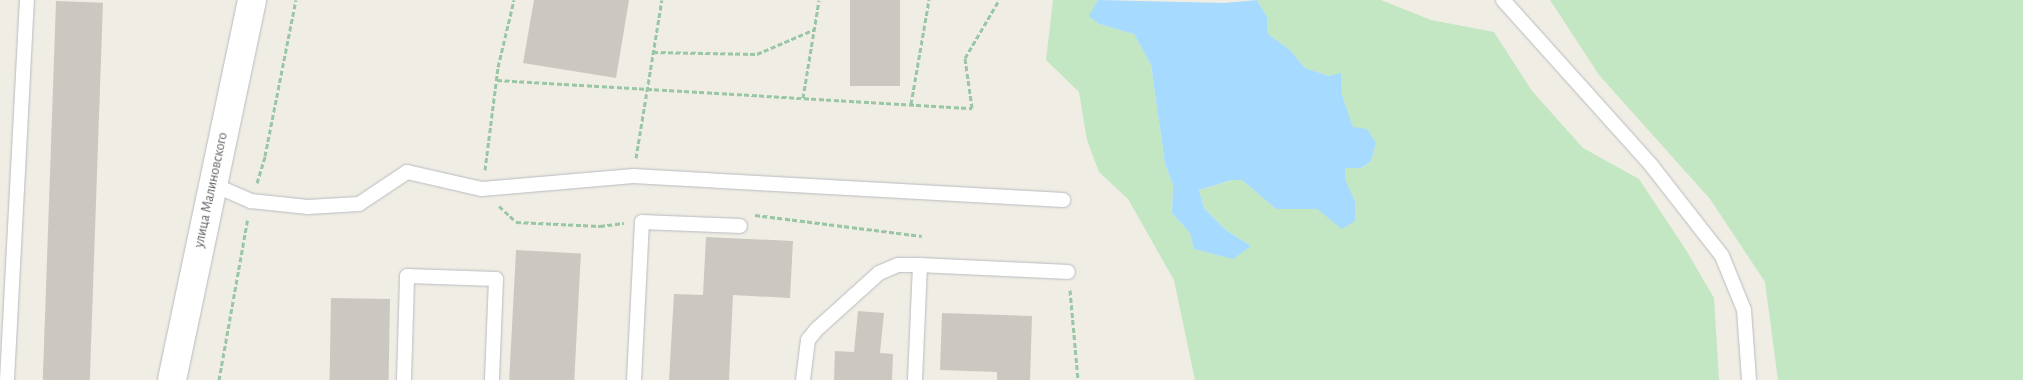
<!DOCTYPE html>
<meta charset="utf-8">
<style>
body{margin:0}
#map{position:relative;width:2023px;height:380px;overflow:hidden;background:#f0ede5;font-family:"Alegreya Sans",sans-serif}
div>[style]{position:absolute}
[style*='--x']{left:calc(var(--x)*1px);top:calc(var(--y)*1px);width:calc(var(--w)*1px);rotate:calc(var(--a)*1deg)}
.green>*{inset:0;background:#c2e7c2}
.water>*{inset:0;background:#a6daff}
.building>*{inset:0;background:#cbc8c2;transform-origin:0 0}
.path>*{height:3px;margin-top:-1.5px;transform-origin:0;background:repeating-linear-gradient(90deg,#99c6a5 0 5px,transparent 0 7.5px)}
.roads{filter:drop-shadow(0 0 1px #b8bbbf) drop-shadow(0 0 1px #b8bbbf)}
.service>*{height:14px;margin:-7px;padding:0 7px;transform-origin:7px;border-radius:7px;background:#fff}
.tertiary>*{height:28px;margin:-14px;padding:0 14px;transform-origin:14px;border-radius:14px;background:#fff}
span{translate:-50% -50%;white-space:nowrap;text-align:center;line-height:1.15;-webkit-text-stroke:4px #fff;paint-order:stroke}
.street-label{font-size:14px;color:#5d6166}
</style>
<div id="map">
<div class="green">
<div style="clip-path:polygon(1053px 0,1098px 0,1099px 24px,1134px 34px,1151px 65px,1165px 164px,1173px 185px,1172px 213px,1190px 233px,1194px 249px,1251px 246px,1226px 230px,1204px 208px,1199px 190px,1233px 180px,1242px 180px,1276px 209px,1317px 209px,1355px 201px,1346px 181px,1345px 167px,1361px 168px,1371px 161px,1376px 143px,1353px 128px,1342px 95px,1341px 74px,1329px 76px,1305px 68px,1290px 50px,1268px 34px,1267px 17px,1257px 0,1381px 0,1431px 20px,1494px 32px,1532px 91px,1583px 148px,1639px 179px,1686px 250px,1714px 298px,1719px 380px,1195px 380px,1174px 280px,1128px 199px,1099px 172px,1087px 140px,1079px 92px,1046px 60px)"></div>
<div style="clip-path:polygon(1550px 0,2023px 0,2023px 380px,1778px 380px,1765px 282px,1710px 199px,1599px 75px)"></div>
</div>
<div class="water">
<div style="clip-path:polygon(1098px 0,1224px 3px,1257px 0,1267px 17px,1268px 34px,1290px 50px,1305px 68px,1329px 76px,1341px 73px,1342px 95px,1353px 127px,1367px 129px,1376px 143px,1371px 161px,1361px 168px,1345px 168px,1346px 181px,1355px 201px,1355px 221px,1342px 229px,1317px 209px,1276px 209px,1242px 180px,1232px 180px,1199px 190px,1204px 208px,1226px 230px,1251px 246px,1233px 259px,1194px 249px,1190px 233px,1172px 213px,1173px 185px,1165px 164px,1151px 65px,1134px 34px,1099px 24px,1089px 16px)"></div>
</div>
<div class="building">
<div style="clip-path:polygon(534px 0,629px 0,616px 78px,523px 63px)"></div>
<div style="left:850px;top:0;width:50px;height:86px"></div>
<div style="left:56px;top:1px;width:47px;height:379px;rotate:2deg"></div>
<div style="clip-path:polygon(706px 237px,793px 241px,790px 298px,733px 295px,729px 380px,669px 380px,674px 294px,703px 295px)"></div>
<div style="left:516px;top:250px;width:65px;height:130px;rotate:3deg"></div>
<div style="left:331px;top:298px;width:59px;height:82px;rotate:1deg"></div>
<div style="clip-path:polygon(858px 311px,884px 313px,880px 353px,893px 354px,892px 380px,834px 380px,835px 351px,854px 352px)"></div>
<div style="clip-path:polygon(942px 313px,1032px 316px,1030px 380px,997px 380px,997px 372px,940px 370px)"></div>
</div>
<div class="path">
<div style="--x:653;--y:52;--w:104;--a:1.1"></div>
<div style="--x:757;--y:54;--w:63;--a:-23.3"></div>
<div style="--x:497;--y:80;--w:476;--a:3.4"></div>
<div style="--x:972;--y:108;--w:50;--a:-98"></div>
<div style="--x:965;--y:58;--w:67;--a:-59.6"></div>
<div style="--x:803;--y:98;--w:99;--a:-80.7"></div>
<div style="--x:911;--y:104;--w:106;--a:-80.2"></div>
<div style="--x:636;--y:158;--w:160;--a:-80.7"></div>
<div style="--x:485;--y:170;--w:104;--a:-82.8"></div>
<div style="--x:498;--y:67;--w:69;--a:-76.6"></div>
<div style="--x:257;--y:183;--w:28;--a:-73"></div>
<div style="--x:265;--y:156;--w:159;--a:-78.8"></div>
<div style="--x:499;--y:206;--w:23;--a:43"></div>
<div style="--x:516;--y:222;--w:84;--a:2.7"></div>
<div style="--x:600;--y:226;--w:24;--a:-7"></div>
<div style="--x:755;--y:215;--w:168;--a:7.2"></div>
<div style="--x:1070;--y:290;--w:90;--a:84.9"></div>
<div style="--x:219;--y:380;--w:165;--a:-79.9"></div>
</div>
<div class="roads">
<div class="service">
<div style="--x:1503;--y:0;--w:222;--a:48.1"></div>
<div style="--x:1651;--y:165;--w:115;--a:52"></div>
<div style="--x:1722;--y:256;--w:58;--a:67.8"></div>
<div style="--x:1744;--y:310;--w:70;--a:85.9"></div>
<div style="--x:212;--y:184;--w:43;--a:23.6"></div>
<div style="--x:251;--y:201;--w:57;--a:6"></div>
<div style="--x:308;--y:207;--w:51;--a:-3.4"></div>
<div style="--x:359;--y:204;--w:58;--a:-33.7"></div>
<div style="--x:407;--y:172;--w:77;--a:12.8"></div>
<div style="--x:482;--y:189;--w:152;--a:-4.9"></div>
<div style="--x:633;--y:176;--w:431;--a:3.2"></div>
<div style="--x:920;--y:265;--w:148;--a:2.7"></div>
<div style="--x:7;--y:380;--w:381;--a:-87"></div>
<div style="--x:404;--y:380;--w:104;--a:-88.3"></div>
<div style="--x:407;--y:276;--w:89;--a:1.9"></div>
<div style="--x:496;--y:279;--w:101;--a:92.3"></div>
<div style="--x:634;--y:380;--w:158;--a:-87.1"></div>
<div style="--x:642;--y:222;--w:98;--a:2.3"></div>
<div style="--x:803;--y:380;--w:40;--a:-82.9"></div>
<div style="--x:808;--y:340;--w:14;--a:-51"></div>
<div style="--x:817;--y:329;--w:84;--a:-42.1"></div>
<div style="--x:879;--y:273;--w:21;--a:-23"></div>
<div style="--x:898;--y:265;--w:22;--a:0"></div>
<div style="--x:920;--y:265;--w:115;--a:92.5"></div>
</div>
<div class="tertiary">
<div style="--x:172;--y:380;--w:388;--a:-78.1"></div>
</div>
</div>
<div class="street-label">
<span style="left:211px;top:190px;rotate:-78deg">улица Малиновского</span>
</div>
</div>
